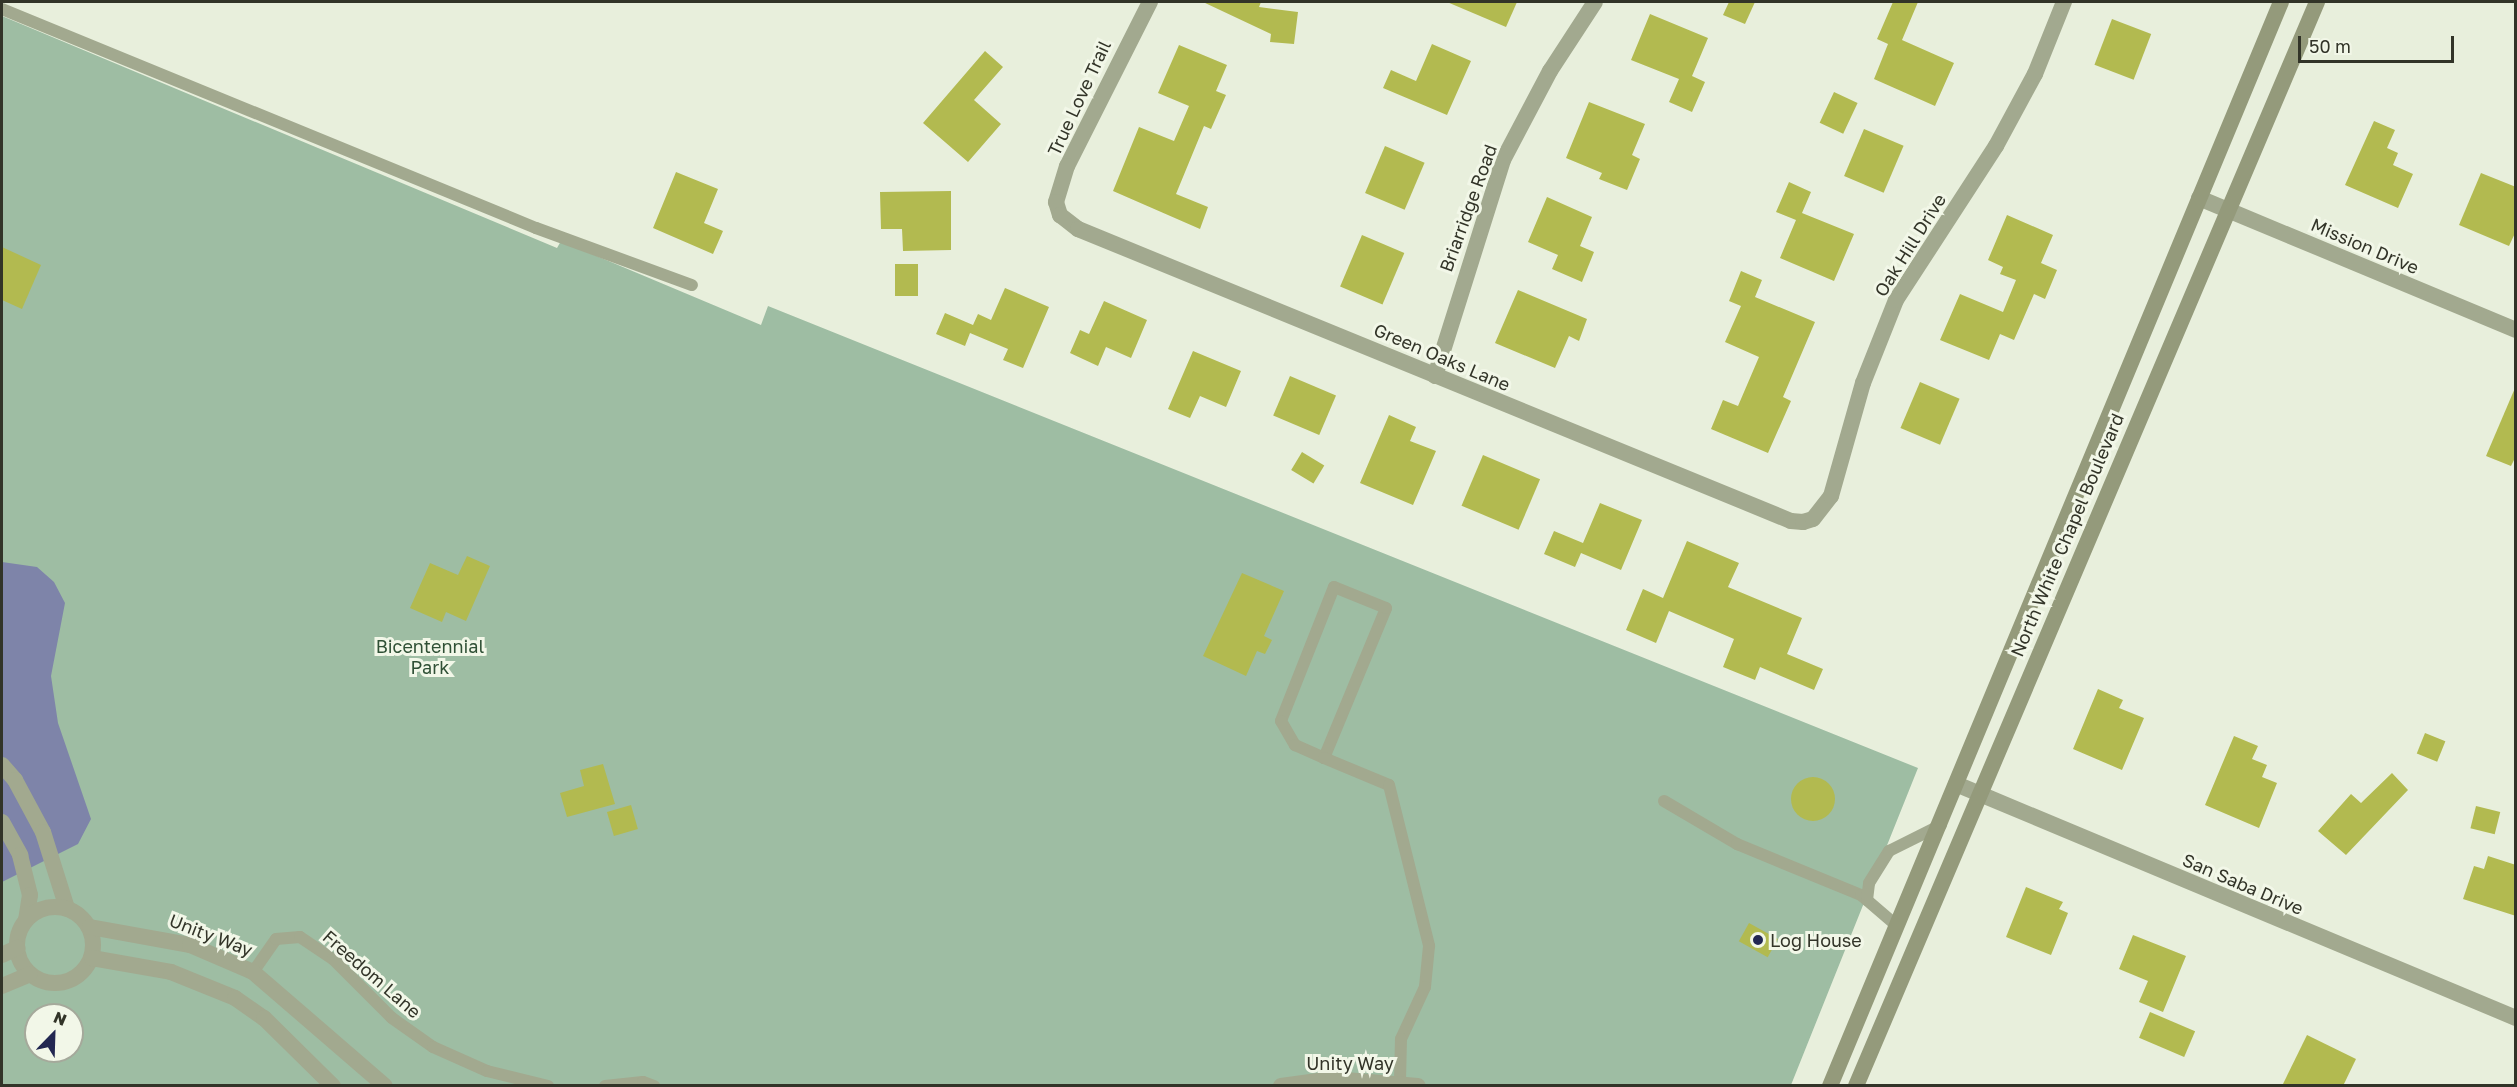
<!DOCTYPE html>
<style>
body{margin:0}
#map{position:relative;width:2517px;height:1087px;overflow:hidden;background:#e8efdc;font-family:"Golos Text",sans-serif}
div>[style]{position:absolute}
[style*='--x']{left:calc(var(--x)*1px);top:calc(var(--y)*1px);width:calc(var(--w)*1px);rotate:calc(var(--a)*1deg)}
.green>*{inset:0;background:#9ebda3}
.water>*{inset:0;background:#7e84a9}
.building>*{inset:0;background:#b2ba50;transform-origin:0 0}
.round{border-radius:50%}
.service>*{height:12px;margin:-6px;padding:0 6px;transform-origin:6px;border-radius:6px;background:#a2a98f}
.minor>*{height:16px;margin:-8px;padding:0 8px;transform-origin:8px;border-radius:8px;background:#a2a98f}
.minor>.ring{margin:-8px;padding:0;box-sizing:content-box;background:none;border:16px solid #a2a98f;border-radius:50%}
.secondary>*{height:16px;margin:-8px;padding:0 8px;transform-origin:8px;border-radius:8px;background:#949a7b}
.dots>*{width:16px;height:16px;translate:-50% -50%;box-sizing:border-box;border:3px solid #f2f7e8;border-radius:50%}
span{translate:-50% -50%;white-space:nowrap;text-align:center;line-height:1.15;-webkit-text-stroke:6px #f2f7e8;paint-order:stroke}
.street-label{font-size:18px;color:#323428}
.park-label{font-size:18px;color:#2f5035}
.poi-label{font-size:18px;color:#323428}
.left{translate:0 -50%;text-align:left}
.frame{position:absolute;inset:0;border:3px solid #323428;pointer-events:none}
.north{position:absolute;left:24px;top:1003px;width:60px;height:60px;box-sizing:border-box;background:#f2f7e8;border:2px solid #a5a99b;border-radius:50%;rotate:23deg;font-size:16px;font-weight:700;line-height:24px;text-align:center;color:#323428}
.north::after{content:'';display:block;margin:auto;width:21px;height:27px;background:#222751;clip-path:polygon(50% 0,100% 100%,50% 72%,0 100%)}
.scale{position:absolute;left:2298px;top:36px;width:156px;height:27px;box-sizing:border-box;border:3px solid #323428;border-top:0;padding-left:8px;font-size:18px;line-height:21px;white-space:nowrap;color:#323428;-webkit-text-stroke:4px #f2f7e8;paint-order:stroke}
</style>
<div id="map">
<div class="green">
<div style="clip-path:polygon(evenodd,2px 16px,557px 248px,561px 241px,761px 325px,768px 306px,1918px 768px,1791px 1085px,2px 1085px,2px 16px,36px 1015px,72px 1015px,72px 1051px,36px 1051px,36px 1015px)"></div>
</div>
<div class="water">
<div style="clip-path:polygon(2px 562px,37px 567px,54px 582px,65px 603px,51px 676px,58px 723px,91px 819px,78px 844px,2px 882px)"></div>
</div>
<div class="building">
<div style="clip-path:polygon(1203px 2px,1261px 2px,1259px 7px,1298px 12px,1294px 44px,1270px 42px,1271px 34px)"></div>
<div style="clip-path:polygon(1447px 2px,1517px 2px,1506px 27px)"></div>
<div style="clip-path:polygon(1729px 2px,1755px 2px,1745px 24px,1723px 15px)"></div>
<div style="clip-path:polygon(1893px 2px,1918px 2px,1902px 40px,1954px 63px,1935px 106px,1874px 79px,1888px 44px,1877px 39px)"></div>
<div style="clip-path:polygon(1650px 14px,1708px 38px,1692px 76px,1705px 82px,1692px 112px,1669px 102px,1679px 79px,1631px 60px)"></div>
<div style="left:2112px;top:19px;width:42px;height:49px;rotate:21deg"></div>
<div style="clip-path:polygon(1432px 44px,1471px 61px,1447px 115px,1383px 88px,1391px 70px,1416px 81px)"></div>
<div style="clip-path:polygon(1179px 45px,1227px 65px,1216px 91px,1226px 95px,1211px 129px,1204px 126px,1176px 194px,1208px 207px,1200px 229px,1113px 191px,1139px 127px,1174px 141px,1189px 106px,1158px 93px)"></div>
<div style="clip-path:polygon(985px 51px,1003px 67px,974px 100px,1001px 124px,968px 162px,923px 123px)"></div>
<div style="left:1834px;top:92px;width:26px;height:34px;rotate:25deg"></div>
<div style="clip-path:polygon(1589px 102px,1645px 124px,1632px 155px,1640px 159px,1627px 190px,1599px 179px,1602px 173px,1566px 158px)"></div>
<div style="clip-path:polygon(2374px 121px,2395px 130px,2387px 148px,2398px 153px,2393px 165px,2413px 174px,2398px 208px,2345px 185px)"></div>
<div style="left:1864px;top:129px;width:43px;height:51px;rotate:23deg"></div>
<div style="left:1385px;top:146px;width:43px;height:51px;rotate:23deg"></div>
<div style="clip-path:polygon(676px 172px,718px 189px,704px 223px,723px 231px,713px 254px,653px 228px)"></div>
<div style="clip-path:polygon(2481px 173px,2516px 187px,2516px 231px,2509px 246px,2459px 225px)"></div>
<div style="clip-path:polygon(1789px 182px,1811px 192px,1802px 213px,1854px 234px,1834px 281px,1780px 258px,1796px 220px,1776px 212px)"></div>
<div style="clip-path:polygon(951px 191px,951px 250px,903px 251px,902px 229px,881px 229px,880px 192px)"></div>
<div style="clip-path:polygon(1547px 197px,1592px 217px,1580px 246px,1594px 252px,1582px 282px,1552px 269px,1558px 255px,1528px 242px)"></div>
<div style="clip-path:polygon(2007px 215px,2053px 235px,2041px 263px,2057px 270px,2045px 299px,2034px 294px,2014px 340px,2000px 334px,1989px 360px,1940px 340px,1960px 294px,2003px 312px,2016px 280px,2000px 274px,2003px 267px,1988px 260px)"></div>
<div style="left:1362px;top:235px;width:46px;height:56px;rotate:23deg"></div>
<div style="clip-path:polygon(2px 247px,41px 265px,22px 309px,2px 300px)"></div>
<div style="left:895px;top:264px;width:23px;height:32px"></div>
<div style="clip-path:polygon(1741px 271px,1762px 280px,1755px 297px,1815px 322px,1783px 397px,1791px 401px,1768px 453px,1711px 429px,1723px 400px,1738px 406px,1759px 357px,1725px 342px,1741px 306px,1729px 301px)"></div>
<div style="clip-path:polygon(1005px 288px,1049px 307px,1023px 368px,1003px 360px,1008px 349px,970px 333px,965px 346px,936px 334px,945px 313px,973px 325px,978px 314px,991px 320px)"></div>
<div style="clip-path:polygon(1518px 290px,1587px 319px,1579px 341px,1569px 336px,1555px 368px,1495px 343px)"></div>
<div style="clip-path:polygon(1104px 301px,1147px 320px,1131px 358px,1106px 347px,1098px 366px,1070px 353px,1080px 330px,1089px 334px)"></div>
<div style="clip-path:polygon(1193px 351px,1241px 371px,1226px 407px,1200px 396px,1190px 418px,1168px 409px)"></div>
<div style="left:1290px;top:376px;width:50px;height:43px;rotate:23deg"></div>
<div style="left:1920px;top:382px;width:43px;height:50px;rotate:23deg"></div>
<div style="clip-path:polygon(2515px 388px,2516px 456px,2511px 466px,2486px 456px)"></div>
<div style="clip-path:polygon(1389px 415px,1416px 427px,1410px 441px,1436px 451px,1413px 505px,1360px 483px)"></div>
<div style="left:1302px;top:452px;width:26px;height:21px;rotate:31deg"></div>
<div style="left:1483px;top:455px;width:62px;height:55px;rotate:23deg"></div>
<div style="clip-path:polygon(1600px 503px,1642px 520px,1621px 570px,1581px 553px,1575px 567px,1544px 554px,1554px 531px,1583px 543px)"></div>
<div style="clip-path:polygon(1687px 541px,1739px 563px,1728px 587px,1802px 618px,1787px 654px,1823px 669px,1814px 690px,1760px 667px,1755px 680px,1723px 667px,1734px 639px,1669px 611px,1656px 643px,1626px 630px,1643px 589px,1663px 598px)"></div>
<div style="clip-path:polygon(467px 556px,490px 566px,466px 621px,446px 612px,442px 622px,410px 608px,430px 563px,458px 575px)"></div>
<div style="clip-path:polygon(1242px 573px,1284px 591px,1264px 636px,1272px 640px,1265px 654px,1257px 651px,1246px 676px,1203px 656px)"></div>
<div style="clip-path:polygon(2098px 689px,2123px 700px,2119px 708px,2144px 718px,2122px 770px,2073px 749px)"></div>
<div style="left:2425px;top:733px;width:22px;height:22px;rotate:22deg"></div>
<div style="clip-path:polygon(2234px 736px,2258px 746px,2252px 759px,2267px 765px,2262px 777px,2277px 783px,2259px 828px,2205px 805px)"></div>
<div style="clip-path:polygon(603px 764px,615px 804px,567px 817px,560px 793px,584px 786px,580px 770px)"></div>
<div style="clip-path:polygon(2392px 773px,2408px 790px,2346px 855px,2318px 831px,2351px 794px,2361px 803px)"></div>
<div class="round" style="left:1791px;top:777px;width:44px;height:44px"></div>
<div style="left:631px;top:805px;width:25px;height:25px;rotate:74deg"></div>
<div style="left:2476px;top:806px;width:25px;height:23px;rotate:14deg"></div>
<div style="clip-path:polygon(2488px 856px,2516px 865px,2516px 916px,2463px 899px,2474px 866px,2484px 869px)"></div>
<div style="clip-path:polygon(2026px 887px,2063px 902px,2059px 909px,2068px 913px,2051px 955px,2006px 937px)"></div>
<div style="left:1749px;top:923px;width:33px;height:21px;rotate:29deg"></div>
<div style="clip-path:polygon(2133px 935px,2186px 956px,2163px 1012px,2139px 1002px,2148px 981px,2119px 969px)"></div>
<div style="left:2150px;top:1012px;width:49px;height:28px;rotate:23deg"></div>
<div style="clip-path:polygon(2307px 1035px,2356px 1059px,2343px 1086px,2282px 1086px)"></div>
</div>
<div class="service">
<div style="--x:2;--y:9;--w:577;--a:22.3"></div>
<div style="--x:536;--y:228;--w:166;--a:20.1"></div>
<div style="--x:1324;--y:758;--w:162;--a:-67.5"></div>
<div style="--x:1386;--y:608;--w:56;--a:-158"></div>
<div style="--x:1334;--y:587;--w:144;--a:111.6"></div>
<div style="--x:1281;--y:721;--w:28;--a:60"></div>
<div style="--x:1295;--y:745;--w:32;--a:24"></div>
<div style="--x:1324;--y:758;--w:70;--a:22.6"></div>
<div style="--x:1389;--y:785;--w:166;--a:76"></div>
<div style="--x:1429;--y:946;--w:41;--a:95.6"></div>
<div style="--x:1425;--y:987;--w:57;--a:114.8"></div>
<div style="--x:1401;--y:1039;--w:42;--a:91.4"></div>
<div style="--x:1664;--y:801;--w:85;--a:30.5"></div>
<div style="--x:1737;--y:844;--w:134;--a:22.4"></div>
<div style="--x:1861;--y:895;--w:48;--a:40.7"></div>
<div style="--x:1867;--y:900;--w:17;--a:-83"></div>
<div style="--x:1869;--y:883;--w:38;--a:-58"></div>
<div style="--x:1889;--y:851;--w:58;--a:-26.6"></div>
<div style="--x:253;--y:972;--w:40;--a:-55.1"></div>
<div style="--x:276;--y:939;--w:24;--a:-5"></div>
<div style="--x:300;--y:937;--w:40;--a:34"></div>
<div style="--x:333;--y:959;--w:83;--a:45"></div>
<div style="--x:392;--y:1018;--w:50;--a:35.3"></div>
<div style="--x:433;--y:1047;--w:59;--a:24"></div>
<div style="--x:487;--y:1071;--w:63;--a:13.8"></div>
<div style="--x:605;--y:1086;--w:38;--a:-6"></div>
<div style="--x:643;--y:1082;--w:12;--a:20"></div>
</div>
<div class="minor">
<div style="--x:1150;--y:2;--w:184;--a:116.8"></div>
<div style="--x:1067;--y:166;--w:38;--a:107"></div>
<div style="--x:1056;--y:202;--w:14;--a:73"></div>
<div style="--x:1060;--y:215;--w:23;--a:38"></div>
<div style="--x:1078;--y:229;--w:770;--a:22.27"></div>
<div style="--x:1791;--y:521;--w:12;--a:5"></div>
<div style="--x:1803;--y:522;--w:10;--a:-17"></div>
<div style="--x:1813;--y:519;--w:29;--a:-52"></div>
<div style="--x:1831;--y:496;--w:117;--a:-74.2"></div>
<div style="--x:1863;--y:383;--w:89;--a:-68.3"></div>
<div style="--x:1896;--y:300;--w:184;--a:-57"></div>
<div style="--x:1996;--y:146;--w:82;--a:-61.6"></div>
<div style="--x:2035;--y:74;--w:78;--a:-68.1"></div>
<div style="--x:2199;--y:198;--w:343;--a:22.6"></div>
<div style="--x:1435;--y:376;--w:226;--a:-72.5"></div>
<div style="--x:1503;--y:160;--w:101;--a:-62.2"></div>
<div style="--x:1550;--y:71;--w:82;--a:-56.9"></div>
<div style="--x:2;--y:765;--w:20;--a:49"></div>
<div style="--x:15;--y:780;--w:59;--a:61.7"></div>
<div style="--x:43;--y:832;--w:80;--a:72.5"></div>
<div style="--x:1956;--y:784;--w:607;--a:22.68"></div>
<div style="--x:2;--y:822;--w:38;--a:61"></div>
<div style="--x:20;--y:855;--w:41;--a:76"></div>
<div style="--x:30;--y:895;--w:25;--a:99"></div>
<div class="ring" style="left:17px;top:907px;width:60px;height:60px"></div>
<div style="--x:90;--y:927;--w:102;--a:10.2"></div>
<div style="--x:190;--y:945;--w:69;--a:23.2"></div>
<div style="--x:253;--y:972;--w:174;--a:40.8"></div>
<div style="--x:2;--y:955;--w:17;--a:-25"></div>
<div style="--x:92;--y:958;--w:80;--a:10"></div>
<div style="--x:171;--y:972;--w:69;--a:22.1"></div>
<div style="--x:235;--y:998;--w:35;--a:35"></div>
<div style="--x:264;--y:1018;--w:97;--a:44.6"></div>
<div style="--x:2;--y:986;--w:30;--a:-23"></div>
<div style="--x:1281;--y:1086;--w:52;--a:-7.7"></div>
<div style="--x:1333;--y:1079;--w:85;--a:4.7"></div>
</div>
<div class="secondary">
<div style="--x:1830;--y:1086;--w:1174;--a:-67.41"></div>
<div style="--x:1856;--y:1086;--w:1178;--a:-66.96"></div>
</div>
<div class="dots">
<div style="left:1758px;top:940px;background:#222751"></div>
</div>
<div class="street-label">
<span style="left:1079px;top:98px;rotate:-65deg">True Love Trail</span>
<span style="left:1468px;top:208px;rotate:-70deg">Briarridge Road</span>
<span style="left:1910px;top:245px;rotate:-58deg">Oak Hill Drive</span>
<span style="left:2365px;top:246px;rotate:23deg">Mission Drive</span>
<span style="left:1442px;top:357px;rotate:23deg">Green Oaks Lane</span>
<span style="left:2067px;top:535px;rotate:-67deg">North White Chapel Boulevard</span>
<span style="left:2243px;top:884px;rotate:23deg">San Saba Drive</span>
<span style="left:211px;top:935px;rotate:21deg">Unity Way</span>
<span style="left:372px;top:974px;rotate:41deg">Freedom Lane</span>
<span style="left:1350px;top:1063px">Unity Way</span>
</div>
<div class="park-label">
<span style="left:430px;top:657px">Bicentennial<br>Park</span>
</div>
<div class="poi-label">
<span class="left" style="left:1770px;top:940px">Log House</span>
</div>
<div class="frame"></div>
<div class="north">N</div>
<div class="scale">50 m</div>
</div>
